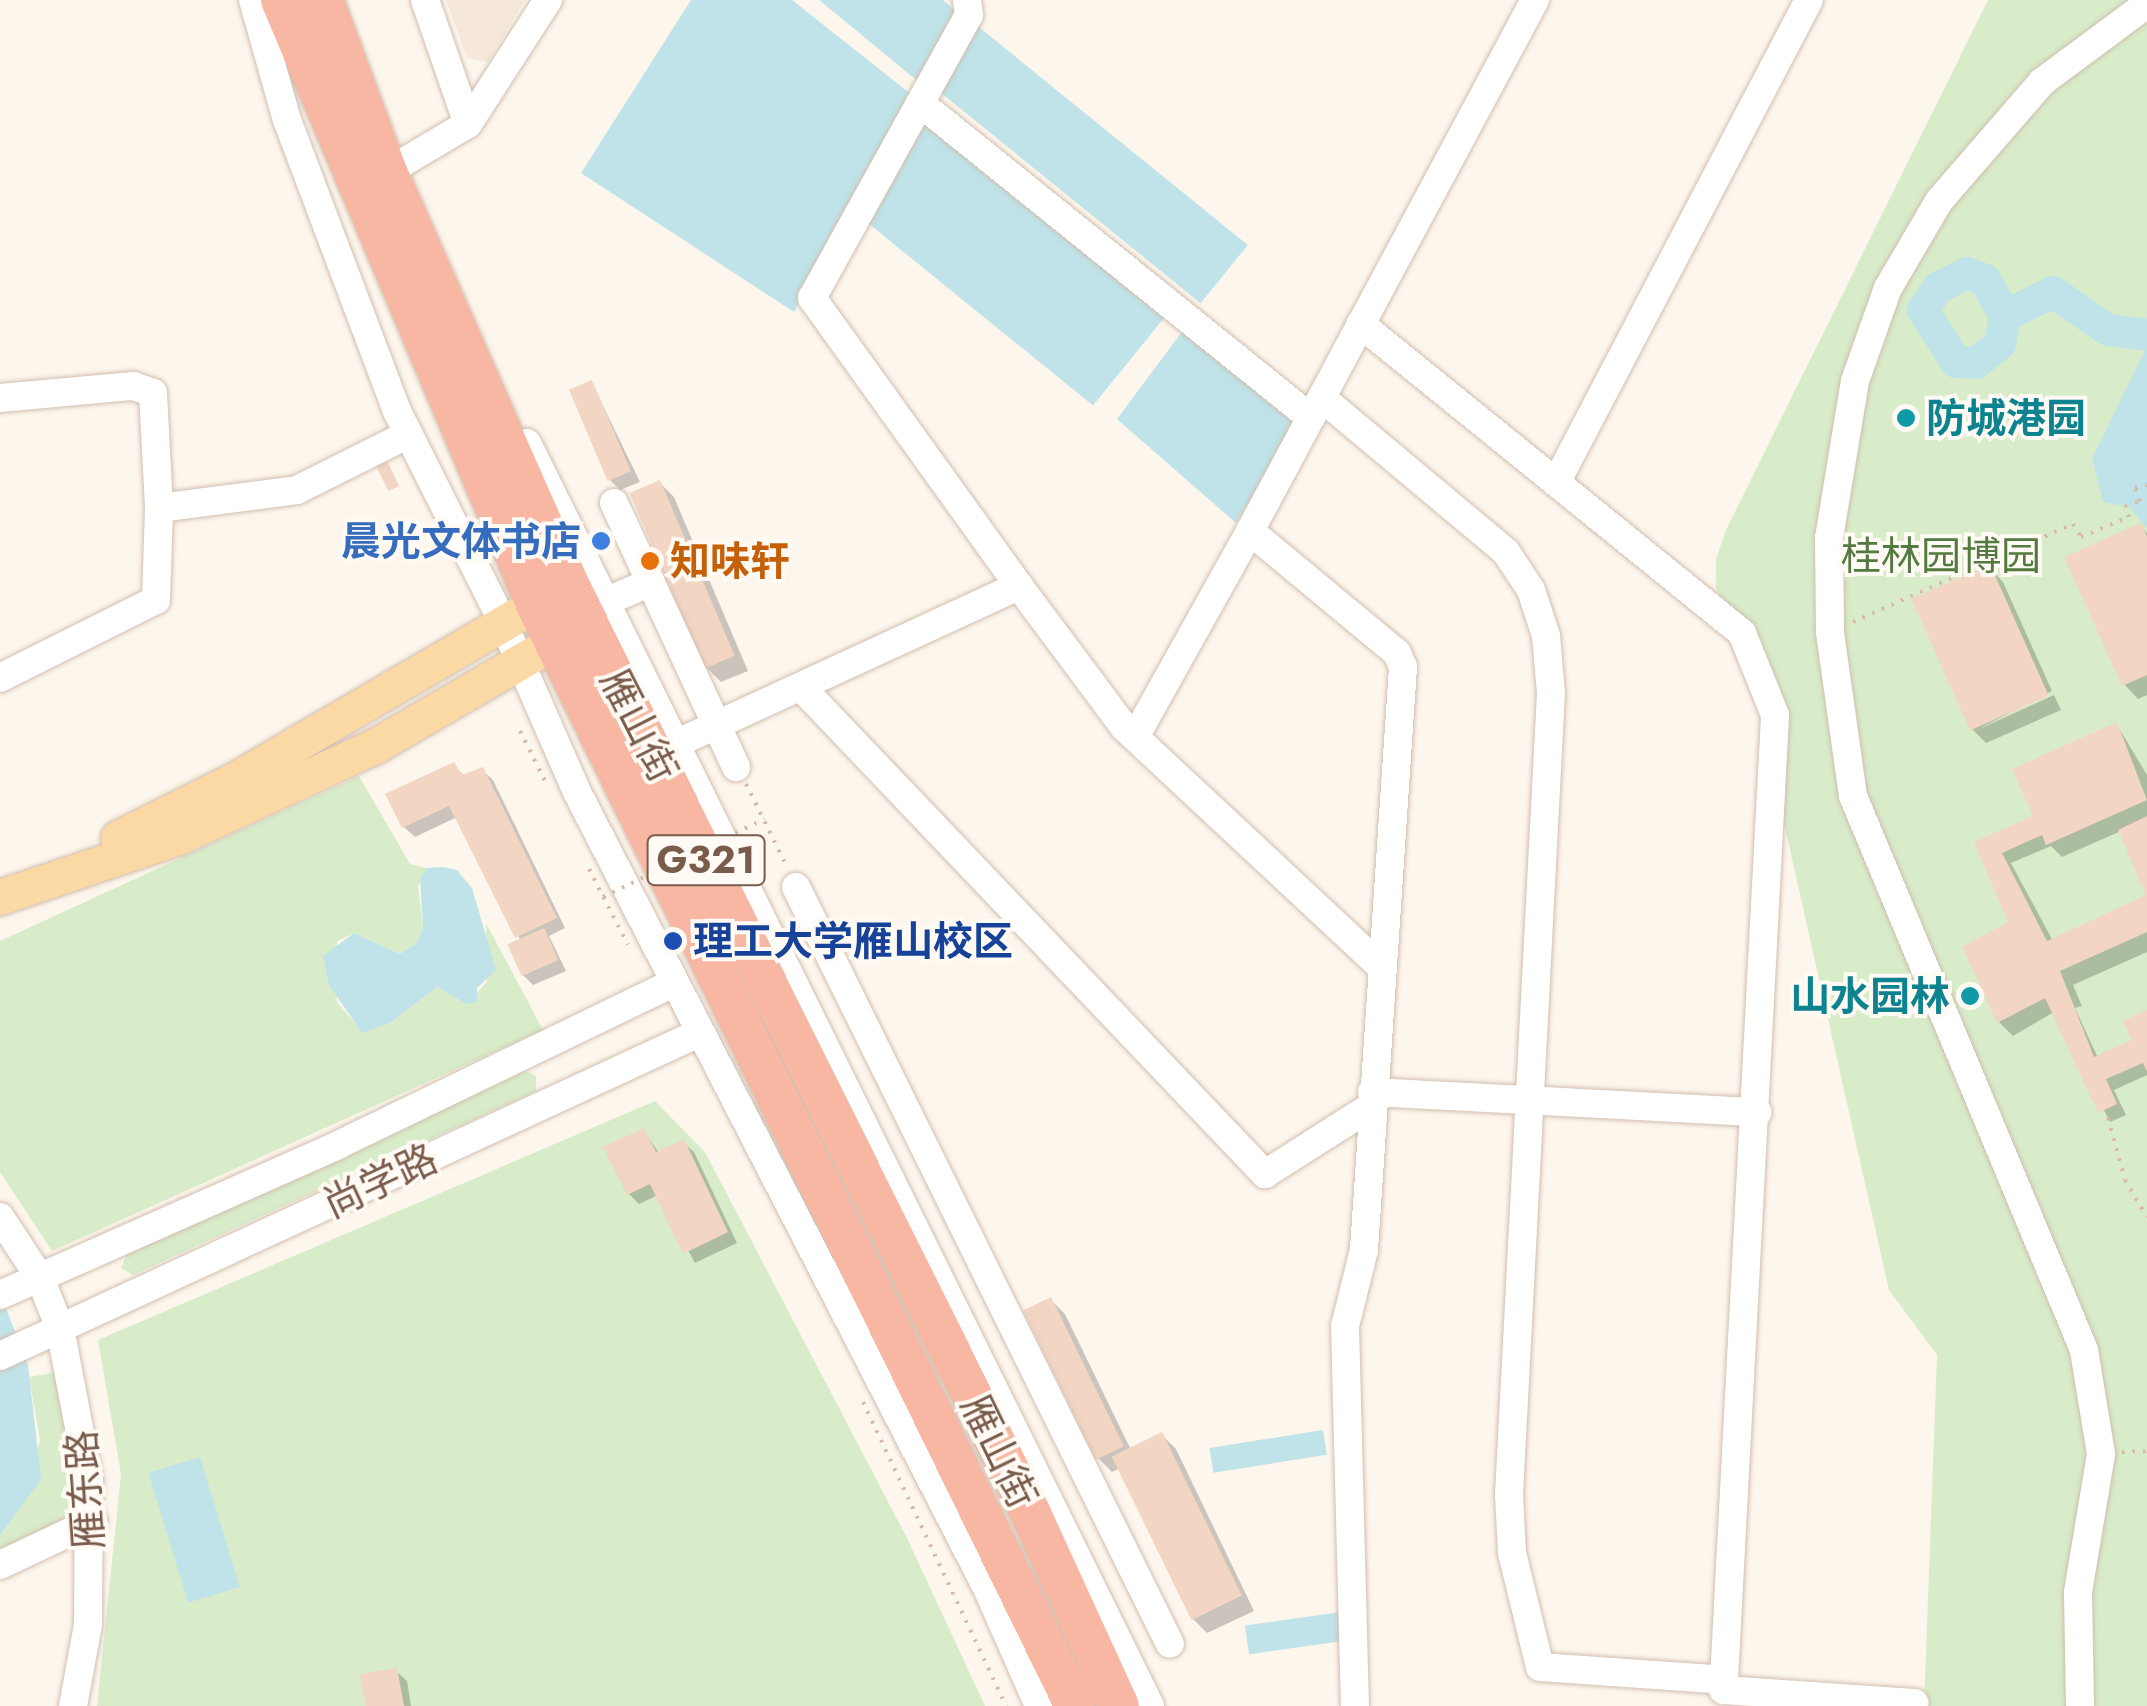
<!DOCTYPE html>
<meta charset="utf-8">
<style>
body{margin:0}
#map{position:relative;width:2147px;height:1706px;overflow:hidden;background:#fdf6ec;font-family:Jost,"Noto Sans SC",sans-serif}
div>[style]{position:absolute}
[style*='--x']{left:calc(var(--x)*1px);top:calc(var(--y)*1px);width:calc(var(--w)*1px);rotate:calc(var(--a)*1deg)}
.residential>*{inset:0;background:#f5e8da}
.green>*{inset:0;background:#d8ecc9}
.water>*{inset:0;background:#bfe3e8;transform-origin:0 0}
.shadow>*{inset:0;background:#0003}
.river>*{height:32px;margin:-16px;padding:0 16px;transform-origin:16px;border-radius:16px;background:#bfe3e8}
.building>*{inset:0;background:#f3d5c3;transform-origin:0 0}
.path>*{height:4px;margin-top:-2px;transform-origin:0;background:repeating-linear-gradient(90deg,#d9b8a5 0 2.5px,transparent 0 10.5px)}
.roads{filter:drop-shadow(0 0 2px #d1beb0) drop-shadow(0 0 2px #d1beb0)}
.minor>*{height:28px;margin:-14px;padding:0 14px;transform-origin:14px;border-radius:14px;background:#fff}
.major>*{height:35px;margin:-17.5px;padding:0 17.5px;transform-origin:17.5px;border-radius:17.5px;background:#fbd9a5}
.highway>*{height:40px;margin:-20px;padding:0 20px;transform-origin:20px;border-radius:20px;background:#f7b7a3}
.path-bridge>*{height:4px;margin-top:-2px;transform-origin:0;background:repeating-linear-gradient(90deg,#d9b8a5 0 2.5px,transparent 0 10.5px)}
.dots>*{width:28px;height:28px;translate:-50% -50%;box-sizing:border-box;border:5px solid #fffaf3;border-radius:50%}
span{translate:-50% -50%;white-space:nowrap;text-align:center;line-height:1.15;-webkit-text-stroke:8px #fffaf3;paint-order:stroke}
.shield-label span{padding:2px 8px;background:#fffaf3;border:2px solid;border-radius:8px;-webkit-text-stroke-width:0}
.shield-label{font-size:38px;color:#7a5c4d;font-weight:700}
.culture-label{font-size:40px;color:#0d838f;font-weight:700}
.left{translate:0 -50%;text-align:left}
.right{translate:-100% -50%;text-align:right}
.shop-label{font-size:40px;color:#366cbe;font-weight:700}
.park-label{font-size:40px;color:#537a41}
.food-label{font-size:40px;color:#c56008;font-weight:700}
.street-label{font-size:40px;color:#7a5c4d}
.transit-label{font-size:40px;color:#164399;font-weight:700}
</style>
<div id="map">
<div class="residential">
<div style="clip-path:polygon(446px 0,525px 0,488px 62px,467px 58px)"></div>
</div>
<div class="green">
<div style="clip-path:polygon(1988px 0,2147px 0,2147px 1706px,1924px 1706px,1937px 1355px,1889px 1290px,1781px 810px,1782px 724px,1716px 589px,1716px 559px,1727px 528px)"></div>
<div style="clip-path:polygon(359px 776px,410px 864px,427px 868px,418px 887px,423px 927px,417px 943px,400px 954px,354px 933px,337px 941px,337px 1002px,360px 1029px,390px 1023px,437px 987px,466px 1004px,487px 982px,486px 923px,543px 1030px,52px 1251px,0 1172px,0 941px)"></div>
<div style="clip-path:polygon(526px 1071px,536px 1076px,536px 1091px,133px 1275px,121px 1268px,128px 1251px)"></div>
<div style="clip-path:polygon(655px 1101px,705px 1152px,907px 1538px,985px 1706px,97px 1706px,121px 1474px,98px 1340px)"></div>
<div style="clip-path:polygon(64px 1371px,79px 1506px,57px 1530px,0 1554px,0 1536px,23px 1504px,40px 1440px,29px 1377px)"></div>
</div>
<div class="water">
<div style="clip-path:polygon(691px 0,792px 0,912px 95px,794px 312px,581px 173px)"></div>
<div style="clip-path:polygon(819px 0,943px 0,958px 13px,920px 83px)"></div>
<div style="left:975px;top:24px;width:351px;height:75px;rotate:39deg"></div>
<div style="left:930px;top:119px;width:307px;height:120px;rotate:39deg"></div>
<div style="clip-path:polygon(2147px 309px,2147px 528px,2129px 507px,2103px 502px,2092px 458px,2146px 349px)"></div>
<div style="clip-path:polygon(1187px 325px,1300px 417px,1236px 523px,1117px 419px)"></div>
<div style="clip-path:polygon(443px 867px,457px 870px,472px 888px,496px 970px,477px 988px,477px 1002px,466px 1004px,437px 987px,390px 1023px,362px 1033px,329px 985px,323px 956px,354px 933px,400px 954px,417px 943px,423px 927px,420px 878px,427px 868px)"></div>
<div style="clip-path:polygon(0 1293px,28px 1365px,41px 1479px,0 1536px)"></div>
<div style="left:1323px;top:1430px;width:25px;height:115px;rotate:81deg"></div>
<div style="left:200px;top:1457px;width:136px;height:54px;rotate:73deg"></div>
<div style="left:1341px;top:1612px;width:29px;height:97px;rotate:82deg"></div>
</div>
<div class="shadow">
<div style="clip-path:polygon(592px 383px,640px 482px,620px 490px,610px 480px)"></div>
<div style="clip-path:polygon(660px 483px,674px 497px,748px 671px,721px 682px,707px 668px)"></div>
<div style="clip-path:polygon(2140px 526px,2147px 533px,2147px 695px,2138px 699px,2124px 684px)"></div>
<div style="clip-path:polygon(1989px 567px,2003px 582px,2052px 691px,1975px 731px,2054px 695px,2061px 710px,1986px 743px,1972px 729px)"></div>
<div style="clip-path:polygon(2117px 725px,2147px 775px,2147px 890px,2121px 831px,2062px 857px,2051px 846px,2011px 863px,2053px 941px,2147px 897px,2147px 952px,2073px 985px,2082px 1006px,2075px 1008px,2098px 1058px,2135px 1041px,2147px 1013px,2147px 1075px,2114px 1090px,2126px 1115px,2110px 1122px,2054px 1012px,2013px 1036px,1999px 1022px,2013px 923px,1978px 843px,2032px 819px)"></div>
<div style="clip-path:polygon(454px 765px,465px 777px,482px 770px,493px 780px,565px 928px,549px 936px,566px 971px,533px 985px,523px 975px,521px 941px,457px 817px,415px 837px,404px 827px)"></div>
<div style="clip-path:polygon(644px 1131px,659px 1153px,683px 1142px,694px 1152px,737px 1243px,695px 1263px,658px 1195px,639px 1204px,629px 1194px)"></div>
<div style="clip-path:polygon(1051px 1300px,1065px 1314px,1131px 1450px,1162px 1435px,1176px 1449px,1254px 1611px,1207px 1633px,1193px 1619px,1120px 1468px,1112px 1472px,1098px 1458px)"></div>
<div style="clip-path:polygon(396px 1671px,407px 1681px,411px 1706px,368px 1706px)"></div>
</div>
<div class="river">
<div style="--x:2005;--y:316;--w:28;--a:100"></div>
<div style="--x:2000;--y:344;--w:31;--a:142"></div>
<div style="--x:1976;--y:363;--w:20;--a:-177"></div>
<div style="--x:1956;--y:362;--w:62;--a:-122.4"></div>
<div style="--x:1923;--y:310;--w:27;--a:-56"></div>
<div style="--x:1938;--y:288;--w:33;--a:-27"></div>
<div style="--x:1967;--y:273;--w:19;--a:21"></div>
<div style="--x:1985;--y:280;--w:41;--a:60.9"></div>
<div style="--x:2005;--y:316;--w:54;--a:-26.6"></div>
<div style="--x:2053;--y:292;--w:67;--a:34.6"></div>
<div style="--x:2108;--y:330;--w:38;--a:7"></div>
</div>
<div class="building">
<div style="left:592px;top:380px;width:99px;height:25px;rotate:67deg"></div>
<div style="left:386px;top:459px;width:30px;height:12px;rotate:64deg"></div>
<div style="left:660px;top:480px;width:191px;height:33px;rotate:67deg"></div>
<div style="clip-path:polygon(2141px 523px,2147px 537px,2147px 675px,2122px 686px,2064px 557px)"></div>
<div style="left:1990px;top:564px;width:144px;height:86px;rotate:66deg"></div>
<div style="clip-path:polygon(2117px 722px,2147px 800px,2046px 845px,2042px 835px,2002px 853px,2047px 941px,2146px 895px,2118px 830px,2147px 816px,2147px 932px,2060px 971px,2094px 1057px,2132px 1040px,2123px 1021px,2147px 1010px,2147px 1072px,2143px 1063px,2106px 1079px,2117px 1104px,2098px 1113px,2045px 998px,1997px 1023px,1962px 947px,2008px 922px,1974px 842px,2033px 816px,2012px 769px)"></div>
<div style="clip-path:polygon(454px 762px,462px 775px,483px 767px,557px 918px,515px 938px,449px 806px,402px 828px,385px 794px)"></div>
<div style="left:544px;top:928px;width:35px;height:40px;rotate:66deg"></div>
<div style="clip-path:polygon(644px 1128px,656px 1152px,684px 1139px,728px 1232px,683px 1254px,650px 1184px,627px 1195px,603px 1147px)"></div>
<div style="left:1051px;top:1297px;width:166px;height:31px;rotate:64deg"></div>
<div style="left:1162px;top:1432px;width:182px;height:56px;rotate:64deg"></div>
<div style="clip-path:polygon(397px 1668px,404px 1706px,366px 1706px,360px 1674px)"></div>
</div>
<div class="path">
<div style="--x:1853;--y:622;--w:241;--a:-24"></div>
<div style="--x:2073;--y:524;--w:15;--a:58"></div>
<div style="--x:2081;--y:537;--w:52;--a:-22.6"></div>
<div style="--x:2129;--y:517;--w:12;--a:-110"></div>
<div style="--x:2125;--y:506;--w:16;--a:-18"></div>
<div style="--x:2140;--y:501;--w:14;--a:-111"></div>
<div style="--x:2135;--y:488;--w:12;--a:-14"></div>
<div style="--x:520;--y:731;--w:60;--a:63.4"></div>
<div style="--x:746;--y:784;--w:90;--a:63.7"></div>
<div style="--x:589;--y:869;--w:85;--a:62.8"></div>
<div style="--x:2108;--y:1118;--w:64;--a:74.7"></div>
<div style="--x:2125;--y:1180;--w:43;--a:59.3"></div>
<div style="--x:863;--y:1402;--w:336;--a:64.8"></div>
<div style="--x:2122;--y:1452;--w:25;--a:-2"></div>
</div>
<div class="roads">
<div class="minor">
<div style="--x:253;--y:0;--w:125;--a:74.2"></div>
<div style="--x:287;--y:120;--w:311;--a:69.3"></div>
<div style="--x:397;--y:411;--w:239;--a:63.4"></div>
<div style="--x:504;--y:625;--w:182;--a:66.4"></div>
<div style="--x:577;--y:792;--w:895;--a:62.75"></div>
<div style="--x:987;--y:1588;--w:129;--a:66.2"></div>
<div style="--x:425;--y:0;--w:131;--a:70.9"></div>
<div style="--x:920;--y:103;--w:502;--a:38.86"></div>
<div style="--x:387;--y:172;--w:94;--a:-30.7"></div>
<div style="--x:468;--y:124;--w:148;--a:-57.2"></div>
<div style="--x:0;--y:398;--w:134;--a:-5.2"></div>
<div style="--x:133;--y:386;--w:21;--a:19"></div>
<div style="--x:153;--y:393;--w:115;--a:87"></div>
<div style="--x:159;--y:508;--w:139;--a:-7.4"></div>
<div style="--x:297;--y:490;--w:125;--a:-26.6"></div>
<div style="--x:1322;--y:398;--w:240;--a:39.9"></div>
<div style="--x:1506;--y:552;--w:45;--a:56.7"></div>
<div style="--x:1531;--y:590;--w:48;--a:71.9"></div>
<div style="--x:1546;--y:636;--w:57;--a:85"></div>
<div style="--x:1551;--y:693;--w:802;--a:93"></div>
<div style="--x:1509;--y:1494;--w:59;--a:87.1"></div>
<div style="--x:1512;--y:1553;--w:117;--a:76.2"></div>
<div style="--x:1540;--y:1667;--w:184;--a:4"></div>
<div style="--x:1724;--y:1680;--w:966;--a:-86.97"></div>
<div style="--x:1775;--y:715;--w:88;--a:-111.9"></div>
<div style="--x:1742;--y:633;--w:491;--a:-141"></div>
<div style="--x:527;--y:443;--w:1408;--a:63.74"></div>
<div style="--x:1557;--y:481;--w:543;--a:-62.35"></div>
<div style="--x:614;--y:503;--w:291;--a:65.2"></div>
<div style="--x:1250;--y:531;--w:603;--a:-61.78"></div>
<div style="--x:1019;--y:586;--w:176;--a:53.3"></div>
<div style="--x:1124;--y:727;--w:347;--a:43"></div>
<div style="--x:605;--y:602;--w:50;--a:-23.5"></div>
<div style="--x:0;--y:678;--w:174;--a:-26.6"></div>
<div style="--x:156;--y:600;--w:92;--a:-88.1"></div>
<div style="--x:801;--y:687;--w:673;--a:46.39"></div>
<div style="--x:1265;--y:1174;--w:125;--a:-32.5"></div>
<div style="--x:1135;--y:737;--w:236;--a:-60.8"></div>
<div style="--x:1250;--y:531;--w:191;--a:39.7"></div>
<div style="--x:1397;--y:653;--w:15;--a:67"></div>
<div style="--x:1403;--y:667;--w:584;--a:93.83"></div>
<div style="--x:1364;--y:1250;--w:78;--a:104"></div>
<div style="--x:1345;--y:1326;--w:380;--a:88.5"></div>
<div style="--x:660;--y:751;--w:395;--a:-24.7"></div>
<div style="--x:1019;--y:586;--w:355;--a:-125.7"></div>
<div style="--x:812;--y:298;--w:324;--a:-61"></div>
<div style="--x:969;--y:15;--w:15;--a:-98"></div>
<div style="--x:796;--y:887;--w:844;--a:63.71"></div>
<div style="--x:1372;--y:1092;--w:386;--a:3"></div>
<div style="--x:0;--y:1217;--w:73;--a:56.7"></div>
<div style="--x:40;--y:1278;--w:54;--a:68.2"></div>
<div style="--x:60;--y:1328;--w:155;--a:79.2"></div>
<div style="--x:89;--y:1480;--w:145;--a:90.4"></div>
<div style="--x:88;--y:1625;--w:82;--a:100.5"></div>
<div style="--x:0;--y:1295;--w:370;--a:-23.9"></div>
<div style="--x:338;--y:1145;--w:372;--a:-25.8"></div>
<div style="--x:0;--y:1356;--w:770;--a:-24.8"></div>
<div style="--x:0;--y:1565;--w:103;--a:-25.3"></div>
<div style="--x:1723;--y:1690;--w:192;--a:3.9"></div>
<div style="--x:2080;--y:1706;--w:114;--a:-91"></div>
<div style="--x:2078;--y:1592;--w:140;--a:-80.5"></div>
<div style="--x:2101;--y:1454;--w:105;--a:-99.3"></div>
<div style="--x:2084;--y:1350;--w:600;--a:-112.63"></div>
<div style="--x:1853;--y:796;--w:166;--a:-98"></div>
<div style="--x:1830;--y:632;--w:94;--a:-90.6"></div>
<div style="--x:1829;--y:538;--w:159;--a:-80.6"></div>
<div style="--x:1855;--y:381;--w:99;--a:-70.5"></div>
<div style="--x:1888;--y:288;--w:101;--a:-59.6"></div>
<div style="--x:1939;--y:201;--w:157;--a:-49.1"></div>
<div style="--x:2042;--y:82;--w:131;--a:-36.6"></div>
</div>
<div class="major">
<div style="--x:118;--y:838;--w:130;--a:-26.6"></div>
<div style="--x:234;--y:780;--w:350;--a:-30.2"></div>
<div style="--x:0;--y:897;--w:188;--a:-18.6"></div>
<div style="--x:178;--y:837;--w:217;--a:-24.8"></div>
<div style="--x:375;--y:746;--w:207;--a:-30.2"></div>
</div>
<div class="highway">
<div style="--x:281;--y:0;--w:656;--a:67.11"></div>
<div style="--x:536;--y:604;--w:1227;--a:63.94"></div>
<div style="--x:323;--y:0;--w:184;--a:69.6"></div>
<div style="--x:387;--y:172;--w:454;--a:66.2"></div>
<div style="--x:570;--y:587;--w:1035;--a:63.56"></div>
<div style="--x:1031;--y:1514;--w:211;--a:65.4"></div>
</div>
</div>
<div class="path-bridge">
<div style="--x:603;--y:897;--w:179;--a:-25.8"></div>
</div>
<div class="dots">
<div style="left:1906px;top:418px;background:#0f9aa8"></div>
<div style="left:601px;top:541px;background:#3f7fe0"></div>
<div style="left:650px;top:561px;background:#e8710a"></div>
<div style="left:673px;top:941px;background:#1a4fb4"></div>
<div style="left:1970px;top:996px;background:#0f9aa8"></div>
</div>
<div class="shield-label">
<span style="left:706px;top:860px">G321</span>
</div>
<div class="culture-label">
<span class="left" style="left:1926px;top:418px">防城港园</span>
<span class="right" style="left:1950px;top:996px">山水园林</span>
</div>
<div class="shop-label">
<span class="right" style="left:581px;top:541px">晨光文体书店</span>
</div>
<div class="park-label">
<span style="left:1941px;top:556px">桂林园博园</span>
</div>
<div class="food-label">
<span class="left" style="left:670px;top:561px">知味轩</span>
</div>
<div class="street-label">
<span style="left:639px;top:725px;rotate:63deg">雁山街</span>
<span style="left:380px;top:1181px;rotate:-25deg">尚学路</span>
<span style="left:999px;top:1451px;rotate:64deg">雁山街</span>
<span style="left:85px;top:1490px;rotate:-94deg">雁东路</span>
</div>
<div class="transit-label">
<span class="left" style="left:693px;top:941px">理工大学雁山校区</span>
</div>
</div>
